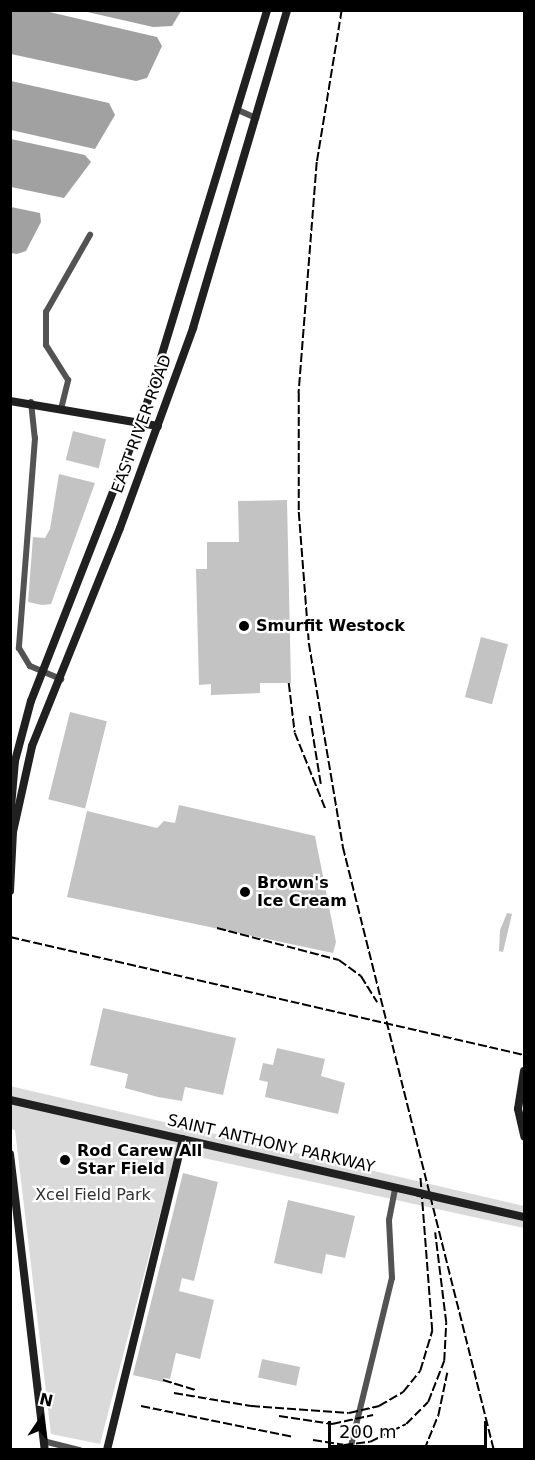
<!DOCTYPE html>
<style>
body{margin:0}
#map{position:relative;width:535px;height:1460px;overflow:hidden;background:#fff;font-family:"DejaVu Sans",sans-serif}
div>[style]{position:absolute}
[style*='--x']{left:calc(var(--x)*1px);top:calc(var(--y)*1px);width:calc(var(--w)*1px);rotate:calc(var(--a)*1deg)}
.green>*{inset:0;background:#dadada}
.water>*{inset:0;background:#a1a1a1}
.building>*{inset:0;background:#c3c3c3;transform-origin:0 0}
.street>*{height:6px;margin:-3px;padding:0 3px;transform-origin:3px;border-radius:3px;background:#535353}
.secondary>*{height:8px;margin:-4px;padding:0 4px;transform-origin:4px;border-radius:4px;background:#202020}
.rail>*{height:1.5px;margin-top:-0.75px;transform-origin:0;background:repeating-linear-gradient(90deg,#000 0 9px,transparent 0 12px)}
.secondary-bridge>*{height:8px;margin:-4px;padding:0 4px;transform-origin:4px;border-radius:4px;background:#202020}
.dots>*{width:16px;height:16px;translate:-50% -50%;box-sizing:border-box;border:3px solid #fff;border-radius:50%}
span{translate:-50% -50%;white-space:nowrap;text-align:center;line-height:1.15;-webkit-text-stroke:4.5px #fff;paint-order:stroke}
.street-label{font-size:16px;color:#000}
.poi-label{font-size:16px;color:#000;font-weight:700}
.left{translate:0 -50%;text-align:left}
.park-label{font-size:16px;color:#313131}
.frame{position:absolute;inset:0;border:12px solid #000;pointer-events:none}
.north{position:absolute;left:12px;top:1388px;width:60px;height:60px;-webkit-text-stroke:4px #fff;paint-order:stroke;rotate:13deg;font-size:16px;font-weight:700;line-height:24px;text-align:center;color:#000}
.north::after{content:'';display:block;margin:auto;width:21px;height:27px;background:#000;clip-path:polygon(50% 0,100% 100%,50% 72%,0 100%)}
.scale{position:absolute;left:328px;top:1421px;width:159px;height:27px;box-sizing:border-box;border:3px solid #000;border-top:0;padding-left:8px;font-size:18px;line-height:21px;white-space:nowrap;color:#000;-webkit-text-stroke:4px #fff;paint-order:stroke}
</style>
<div id="map">
<div class="green">
<div style="clip-path:polygon(10px 1086px,524px 1206px,524px 1228px,176px 1152px,100px 1444px,51px 1434px,15px 1130px,11px 1129px)"></div>
</div>
<div class="water">
<div style="clip-path:polygon(11px 10px,45px 11px,157px 37px,162px 46px,147px 78px,136px 81px,11px 54px)"></div>
<div style="clip-path:polygon(83px 11px,181px 10px,181px 11px,172px 26px,153px 27px)"></div>
<div style="clip-path:polygon(11px 81px,109px 103px,115px 115px,95px 149px,11px 130px)"></div>
<div style="clip-path:polygon(11px 139px,85px 155px,91px 162px,64px 198px,11px 187px)"></div>
<div style="clip-path:polygon(11px 207px,40px 213px,41px 222px,26px 251px,17px 254px,11px 253px)"></div>
</div>
<div class="building">
<div style="left:73px;top:431px;width:34px;height:30px;rotate:14deg"></div>
<div style="clip-path:polygon(59px 474px,95px 483px,51px 604px,42px 605px,28px 602px,33px 537px,45px 538px,50px 529px)"></div>
<div style="clip-path:polygon(287px 500px,291px 683px,260px 683px,260px 693px,211px 695px,211px 684px,199px 685px,196px 569px,207px 569px,207px 542px,239px 542px,238px 501px)"></div>
<div style="left:481px;top:637px;width:28px;height:62px;rotate:15deg"></div>
<div style="left:70px;top:712px;width:38px;height:90px;rotate:14deg"></div>
<div style="clip-path:polygon(179px 805px,315px 836px,336px 942px,333px 953px,67px 897px,87px 811px,157px 828px,164px 821px,175px 823px)"></div>
<div style="clip-path:polygon(507px 913px,512px 914px,503px 952px,499px 951px,500px 930px)"></div>
<div style="clip-path:polygon(103px 1008px,236px 1038px,223px 1095px,185px 1087px,182px 1101px,158px 1097px,125px 1088px,128px 1074px,90px 1065px)"></div>
<div style="clip-path:polygon(277px 1048px,325px 1059px,321px 1076px,345px 1083px,338px 1114px,265px 1097px,268px 1082px,259px 1080px,263px 1063px,273px 1065px)"></div>
<div style="clip-path:polygon(183px 1173px,218px 1182px,194px 1281px,182px 1278px,179px 1291px,214px 1300px,200px 1359px,176px 1353px,170px 1379px,164px 1378px,163px 1382px,133px 1375px)"></div>
<div style="clip-path:polygon(288px 1200px,355px 1216px,345px 1258px,326px 1254px,322px 1274px,274px 1263px)"></div>
<div style="left:262px;top:1359px;width:39px;height:19px;rotate:12deg"></div>
</div>
<div class="street">
<div style="--x:238;--y:110;--w:20;--a:24"></div>
<div style="--x:31;--y:402;--w:36;--a:84"></div>
<div style="--x:35;--y:438;--w:211;--a:94.4"></div>
<div style="--x:19;--y:648;--w:21;--a:59"></div>
<div style="--x:30;--y:666;--w:34;--a:23"></div>
<div style="--x:61;--y:409;--w:30;--a:-76"></div>
<div style="--x:68;--y:380;--w:41;--a:-122.2"></div>
<div style="--x:46;--y:345;--w:33;--a:-90"></div>
<div style="--x:46;--y:312;--w:89;--a:-60.3"></div>
<div style="--x:43;--y:1441;--w:38;--a:14"></div>
<div style="--x:350;--y:1450;--w:177;--a:-76.3"></div>
<div style="--x:392;--y:1278;--w:58;--a:-93"></div>
<div style="--x:389;--y:1220;--w:33;--a:-79"></div>
</div>
<div class="secondary">
<div style="--x:10;--y:401;--w:150;--a:9.6"></div>
<div style="--x:10;--y:819;--w:58;--a:-85.1"></div>
<div style="--x:15;--y:761;--w:62;--a:-75.1"></div>
<div style="--x:31;--y:701;--w:309;--a:-68.6"></div>
<div style="--x:144;--y:413;--w:421;--a:-73"></div>
<div style="--x:10;--y:891;--w:59;--a:-87.1"></div>
<div style="--x:13;--y:832;--w:88;--a:-77.5"></div>
<div style="--x:32;--y:746;--w:235;--a:-68"></div>
<div style="--x:120;--y:528;--w:213;--a:-69.9"></div>
<div style="--x:193;--y:328;--w:332;--a:-73.5"></div>
<div style="--x:524;--y:1071;--w:38;--a:99"></div>
<div style="--x:518;--y:1109;--w:28;--a:77"></div>
<div style="--x:10;--y:1100;--w:419;--a:12.8"></div>
<div style="--x:10;--y:1154;--w:298;--a:83.3"></div>
<div style="--x:107;--y:1450;--w:320;--a:-76.3"></div>
</div>
<div class="rail">
<div style="--x:342;--y:10;--w:154;--a:99.3"></div>
<div style="--x:317;--y:162;--w:232;--a:94.5"></div>
<div style="--x:299;--y:393;--w:119;--a:90"></div>
<div style="--x:299;--y:512;--w:131;--a:85.6"></div>
<div style="--x:309;--y:643;--w:207;--a:80.5"></div>
<div style="--x:343;--y:847;--w:622;--a:75.94"></div>
<div style="--x:289;--y:683;--w:50;--a:83.2"></div>
<div style="--x:295;--y:733;--w:83;--a:68.1"></div>
<div style="--x:310;--y:716;--w:69;--a:80.8"></div>
<div style="--x:217;--y:928;--w:126;--a:14.7"></div>
<div style="--x:339;--y:960;--w:27;--a:36"></div>
<div style="--x:361;--y:976;--w:31;--a:58"></div>
<div style="--x:10;--y:937;--w:527;--a:12.93"></div>
<div style="--x:163;--y:1380;--w:34;--a:17"></div>
<div style="--x:174;--y:1393;--w:78;--a:9.6"></div>
<div style="--x:251;--y:1406;--w:98;--a:4.1"></div>
<div style="--x:349;--y:1413;--w:31;--a:-13"></div>
<div style="--x:379;--y:1406;--w:28;--a:-30"></div>
<div style="--x:403;--y:1392;--w:27;--a:-51"></div>
<div style="--x:420;--y:1371;--w:42;--a:-73.3"></div>
<div style="--x:432;--y:1331;--w:155;--a:-94.4"></div>
<div style="--x:141;--y:1406;--w:156;--a:11.5"></div>
<div style="--x:279;--y:1416;--w:54;--a:8.6"></div>
<div style="--x:332;--y:1424;--w:42;--a:-12.4"></div>
<div style="--x:313;--y:1440;--w:31;--a:9"></div>
<div style="--x:344;--y:1445;--w:26;--a:-7"></div>
<div style="--x:370;--y:1442;--w:40;--a:-26.6"></div>
<div style="--x:406;--y:1424;--w:31;--a:-45"></div>
<div style="--x:428;--y:1402;--w:44;--a:-68.7"></div>
<div style="--x:444;--y:1361;--w:38;--a:-87"></div>
<div style="--x:446;--y:1323;--w:91;--a:-97"></div>
<div style="--x:424;--y:1450;--w:37;--a:-68"></div>
<div style="--x:438;--y:1416;--w:44;--a:-78.2"></div>
</div>
<div class="secondary-bridge">
<div style="--x:419;--y:1193;--w:108;--a:12.9"></div>
</div>
<div class="dots">
<div style="left:244px;top:626px;background:#000"></div>
<div style="left:245px;top:892px;background:#000"></div>
<div style="left:65px;top:1160px;background:#000"></div>
</div>
<div class="street-label">
<span style="left:142px;top:424px;rotate:-70deg">EAST RIVER ROAD</span>
<span style="left:271px;top:1144px;rotate:13deg">SAINT ANTHONY PARKWAY</span>
</div>
<div class="poi-label">
<span class="left" style="left:256px;top:626px">Smurfit Westock</span>
<span class="left" style="left:257px;top:892px">Brown's<br>Ice Cream</span>
<span class="left" style="left:77px;top:1160px">Rod Carew All<br>Star Field</span>
</div>
<div class="park-label">
<span style="left:93px;top:1195px">Xcel Field Park</span>
</div>
<div class="frame"></div>
<div class="north">N</div>
<div class="scale">200 m</div>
</div>
